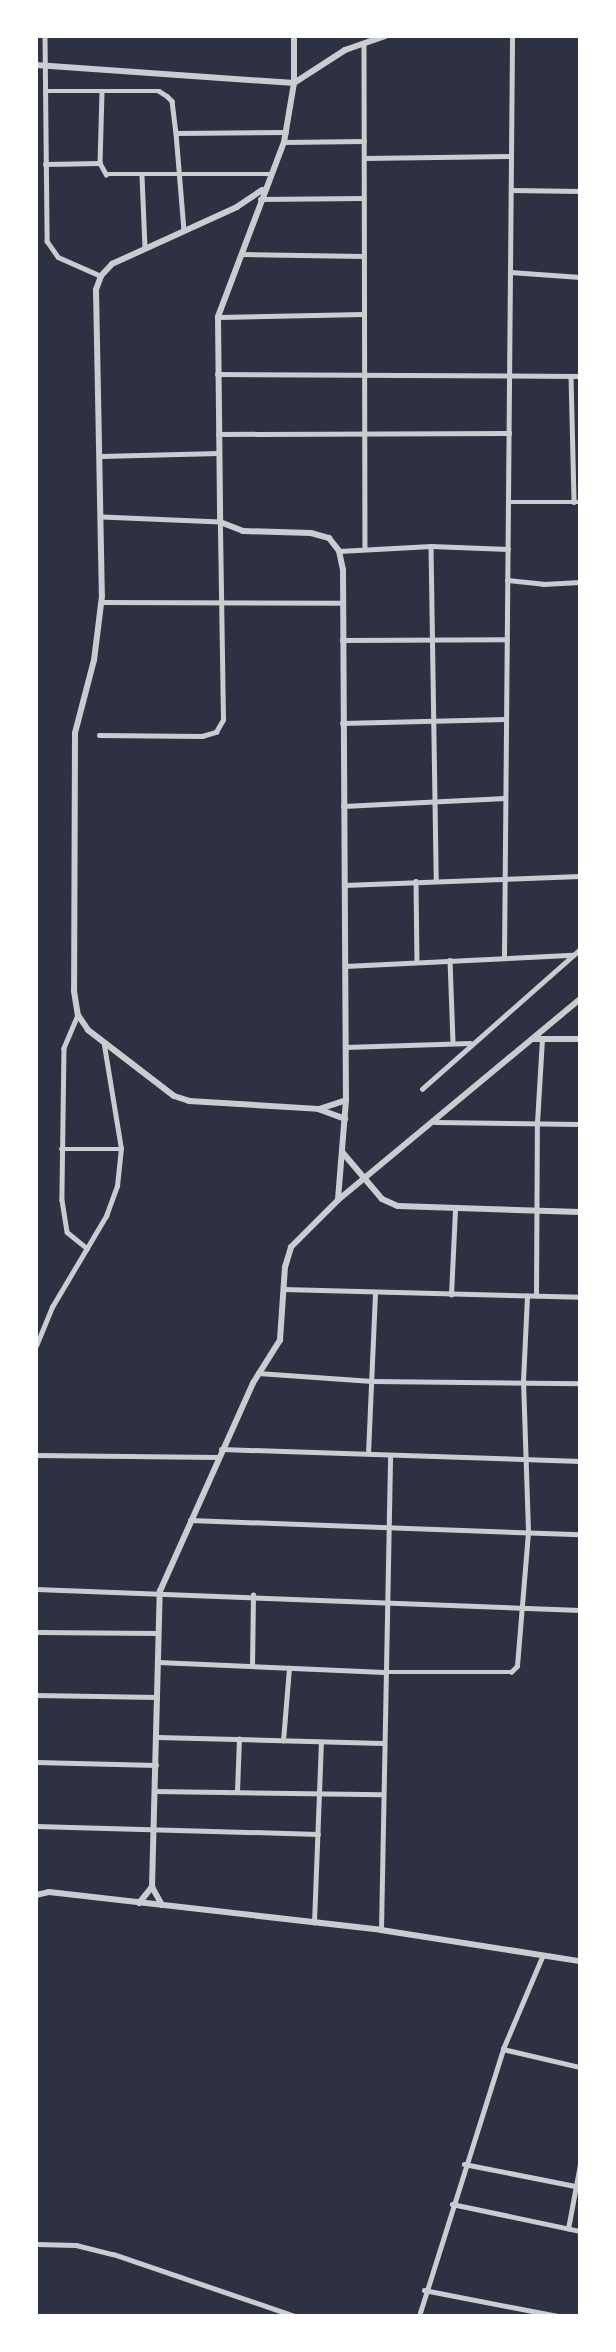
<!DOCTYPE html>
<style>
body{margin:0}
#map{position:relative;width:616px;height:2352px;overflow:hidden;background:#2d3142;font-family:Raleway,sans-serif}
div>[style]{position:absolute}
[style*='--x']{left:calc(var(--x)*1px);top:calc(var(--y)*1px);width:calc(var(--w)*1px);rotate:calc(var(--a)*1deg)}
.minor>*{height:4.5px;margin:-2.25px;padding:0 2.25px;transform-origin:2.25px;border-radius:2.25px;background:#caccd0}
.tertiary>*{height:6px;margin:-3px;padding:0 3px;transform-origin:3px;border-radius:3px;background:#caccd0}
span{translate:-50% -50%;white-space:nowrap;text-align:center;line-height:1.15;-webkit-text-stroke:5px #fff;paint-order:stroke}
.frame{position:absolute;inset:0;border:38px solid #fff;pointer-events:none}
</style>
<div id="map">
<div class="minor">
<div style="--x:45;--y:36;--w:205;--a:89.4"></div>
<div style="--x:47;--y:241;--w:19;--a:55"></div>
<div style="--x:58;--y:257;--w:47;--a:23.8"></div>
<div style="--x:364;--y:44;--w:503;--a:89.89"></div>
<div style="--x:45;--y:91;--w:114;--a:0"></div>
<div style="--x:159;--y:91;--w:9;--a:32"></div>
<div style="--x:167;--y:96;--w:7;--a:45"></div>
<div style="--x:172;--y:101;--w:32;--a:83"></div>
<div style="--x:176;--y:133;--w:97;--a:85.3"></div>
<div style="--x:102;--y:92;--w:71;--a:91.6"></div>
<div style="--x:100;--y:163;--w:13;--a:61"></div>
<div style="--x:106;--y:174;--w:164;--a:0"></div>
<div style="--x:176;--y:133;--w:110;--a:-0.5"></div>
<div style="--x:284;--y:142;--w:80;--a:-0.7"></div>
<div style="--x:364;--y:158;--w:147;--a:-0.8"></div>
<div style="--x:45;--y:164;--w:55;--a:-1"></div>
<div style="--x:142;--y:176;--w:72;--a:87.6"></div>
<div style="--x:511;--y:190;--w:69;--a:0.8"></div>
<div style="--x:260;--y:199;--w:103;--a:-0.6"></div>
<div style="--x:242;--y:254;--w:121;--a:0.9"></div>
<div style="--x:510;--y:272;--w:70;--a:4.1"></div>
<div style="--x:218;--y:317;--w:145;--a:-1.2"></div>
<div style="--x:217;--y:374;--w:363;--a:0.3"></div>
<div style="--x:571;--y:376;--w:126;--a:88.6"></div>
<div style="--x:218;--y:434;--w:291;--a:-0.2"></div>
<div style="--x:101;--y:456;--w:117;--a:-1.5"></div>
<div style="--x:508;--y:502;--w:72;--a:0"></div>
<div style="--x:431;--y:546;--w:335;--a:89.1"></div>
<div style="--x:339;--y:551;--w:92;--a:-3.1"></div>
<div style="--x:431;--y:546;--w:77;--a:2.2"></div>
<div style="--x:507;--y:580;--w:36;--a:6"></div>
<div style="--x:543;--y:584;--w:37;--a:-3"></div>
<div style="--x:101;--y:602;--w:242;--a:0.2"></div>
<div style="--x:342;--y:640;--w:165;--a:-0.3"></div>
<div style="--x:342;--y:723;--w:164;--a:-1.4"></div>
<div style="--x:99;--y:735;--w:103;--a:0.6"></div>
<div style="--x:202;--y:736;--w:15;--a:-16"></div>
<div style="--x:216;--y:732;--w:14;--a:-60"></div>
<div style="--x:223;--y:720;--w:198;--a:-90.9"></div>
<div style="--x:220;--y:522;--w:118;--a:-177.6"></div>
<div style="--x:343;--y:806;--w:162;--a:-2.8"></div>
<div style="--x:416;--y:881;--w:81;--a:89.3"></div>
<div style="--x:344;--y:885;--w:236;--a:-2.2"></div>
<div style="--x:504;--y:958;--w:922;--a:-89.5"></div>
<div style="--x:450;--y:960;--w:82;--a:87.9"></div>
<div style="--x:345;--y:966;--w:228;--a:-2.8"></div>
<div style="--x:78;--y:1015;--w:36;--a:113"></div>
<div style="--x:64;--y:1048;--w:152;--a:90.8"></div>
<div style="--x:62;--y:1200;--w:32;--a:81"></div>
<div style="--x:67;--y:1232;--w:26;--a:39"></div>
<div style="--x:345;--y:1047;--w:125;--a:-1.8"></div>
<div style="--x:422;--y:1089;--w:211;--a:-41.5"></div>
<div style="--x:435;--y:1122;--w:145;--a:0.8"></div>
<div style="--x:61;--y:1149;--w:60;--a:0"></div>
<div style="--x:283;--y:1289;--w:297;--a:1.5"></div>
<div style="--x:451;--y:1295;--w:86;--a:-87.3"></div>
<div style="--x:536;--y:1296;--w:173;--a:-89.7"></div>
<div style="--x:537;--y:1123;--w:84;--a:-86.6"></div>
<div style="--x:36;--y:1346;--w:42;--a:-67.7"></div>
<div style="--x:52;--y:1307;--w:106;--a:-59.3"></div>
<div style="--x:106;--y:1216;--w:32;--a:-70"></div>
<div style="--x:117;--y:1186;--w:37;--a:-84"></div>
<div style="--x:121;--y:1149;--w:105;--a:-99.3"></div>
<div style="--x:258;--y:1373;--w:114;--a:4"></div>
<div style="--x:372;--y:1381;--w:208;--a:0.6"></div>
<div style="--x:221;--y:1449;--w:359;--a:1.9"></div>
<div style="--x:368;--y:1454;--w:161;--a:-87.5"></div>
<div style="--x:36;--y:1455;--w:182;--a:0.6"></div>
<div style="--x:190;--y:1520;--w:390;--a:2.1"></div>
<div style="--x:36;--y:1589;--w:544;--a:2.21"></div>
<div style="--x:36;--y:1632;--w:122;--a:0.5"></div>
<div style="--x:158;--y:1662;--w:226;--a:2.5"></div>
<div style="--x:384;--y:1672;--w:127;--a:0"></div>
<div style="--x:511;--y:1672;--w:8;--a:-45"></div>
<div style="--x:517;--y:1666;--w:135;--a:-85.3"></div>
<div style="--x:528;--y:1531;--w:150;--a:-91.9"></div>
<div style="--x:523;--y:1381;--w:85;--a:-87.3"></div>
<div style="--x:252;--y:1666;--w:71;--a:-89.2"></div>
<div style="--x:36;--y:1695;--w:121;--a:0.9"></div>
<div style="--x:157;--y:1737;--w:225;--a:1.5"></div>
<div style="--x:283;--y:1741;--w:73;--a:-85.3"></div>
<div style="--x:36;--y:1762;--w:120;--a:1.4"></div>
<div style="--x:155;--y:1791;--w:227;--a:0.8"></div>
<div style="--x:237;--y:1791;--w:52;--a:-87.8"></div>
<div style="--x:36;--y:1826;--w:282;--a:1.6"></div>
<div style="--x:314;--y:1923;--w:181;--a:-87.8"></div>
<div style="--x:381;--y:1930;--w:474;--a:-88.9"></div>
<div style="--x:503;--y:2049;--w:79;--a:13.2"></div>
<div style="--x:464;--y:2164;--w:118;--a:11.2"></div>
<div style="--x:452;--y:2204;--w:131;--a:11.9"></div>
<div style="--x:568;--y:2229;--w:66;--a:-79.5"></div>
<div style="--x:36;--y:2244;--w:40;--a:1.4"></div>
<div style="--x:76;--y:2245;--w:38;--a:14"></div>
<div style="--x:113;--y:2254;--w:192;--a:18.8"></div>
<div style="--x:424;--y:2290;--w:136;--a:11"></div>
<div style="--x:419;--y:2316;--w:280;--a:-72.5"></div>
<div style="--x:503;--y:2049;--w:100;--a:-67"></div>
</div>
<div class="tertiary">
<div style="--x:294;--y:36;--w:47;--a:90"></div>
<div style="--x:294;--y:83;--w:60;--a:99.6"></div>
<div style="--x:284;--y:142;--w:187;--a:110.7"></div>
<div style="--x:218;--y:317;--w:205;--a:89.4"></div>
<div style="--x:220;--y:522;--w:25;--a:21"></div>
<div style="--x:243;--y:531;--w:68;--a:1.7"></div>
<div style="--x:311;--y:533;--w:19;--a:16"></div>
<div style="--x:329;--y:538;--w:16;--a:52"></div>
<div style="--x:339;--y:551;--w:19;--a:78"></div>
<div style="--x:343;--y:570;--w:530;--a:89.68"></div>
<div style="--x:346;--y:1100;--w:100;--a:94.6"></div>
<div style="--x:36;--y:65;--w:259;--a:4"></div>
<div style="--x:294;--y:83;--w:61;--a:-32.9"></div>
<div style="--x:345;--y:50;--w:42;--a:-19.3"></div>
<div style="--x:262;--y:190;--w:30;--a:146"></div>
<div style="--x:237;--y:207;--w:137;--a:155.5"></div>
<div style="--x:112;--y:264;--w:16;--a:133"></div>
<div style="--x:101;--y:276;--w:15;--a:110"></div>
<div style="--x:96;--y:290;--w:306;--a:88.9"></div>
<div style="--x:102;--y:596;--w:64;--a:97.1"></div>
<div style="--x:94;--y:660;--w:75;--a:104.6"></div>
<div style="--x:75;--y:733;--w:258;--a:90.2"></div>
<div style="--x:74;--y:991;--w:24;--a:81"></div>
<div style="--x:78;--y:1015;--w:18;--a:56"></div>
<div style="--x:88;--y:1030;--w:108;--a:37.5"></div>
<div style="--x:174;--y:1096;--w:16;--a:18"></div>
<div style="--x:189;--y:1101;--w:129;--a:3.5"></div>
<div style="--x:318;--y:1109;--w:29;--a:20"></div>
<div style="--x:533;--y:1039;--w:47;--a:0"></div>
<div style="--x:319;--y:1109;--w:28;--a:-18"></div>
<div style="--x:343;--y:1153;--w:60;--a:49.7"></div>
<div style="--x:382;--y:1199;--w:17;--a:24"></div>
<div style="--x:398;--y:1206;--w:182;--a:1.9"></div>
<div style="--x:36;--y:1895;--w:13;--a:-13"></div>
<div style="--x:49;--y:1892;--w:334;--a:6.5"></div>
<div style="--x:381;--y:1930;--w:201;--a:8.9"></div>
<div style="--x:139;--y:1903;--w:21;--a:-51"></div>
<div style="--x:162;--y:1905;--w:21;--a:-119"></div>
<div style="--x:152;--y:1887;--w:296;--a:-88.5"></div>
<div style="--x:160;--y:1591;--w:228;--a:-65.9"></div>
<div style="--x:253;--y:1383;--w:51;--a:-57.9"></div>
<div style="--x:280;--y:1340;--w:73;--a:-86.1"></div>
<div style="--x:285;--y:1267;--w:21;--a:-73"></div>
<div style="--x:291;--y:1247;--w:66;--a:-45"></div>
<div style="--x:338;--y:1200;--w:315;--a:-39.7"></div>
</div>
<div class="frame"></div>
</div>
